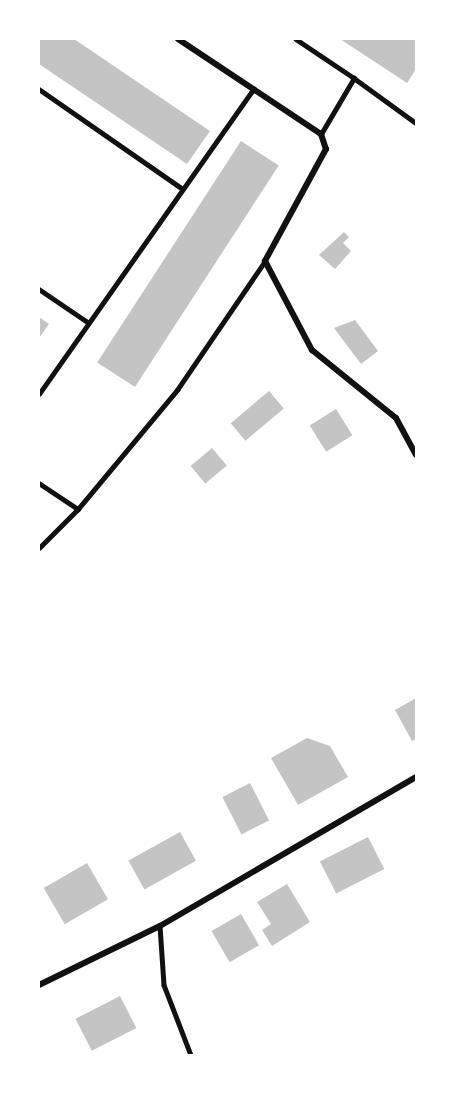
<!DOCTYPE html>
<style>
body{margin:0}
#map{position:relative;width:455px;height:1094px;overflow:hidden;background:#fff;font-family:Overpass,sans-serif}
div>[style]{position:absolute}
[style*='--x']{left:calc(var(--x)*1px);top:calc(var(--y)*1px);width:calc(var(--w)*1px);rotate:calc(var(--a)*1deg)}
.building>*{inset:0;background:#c4c4c4;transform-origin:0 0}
.service>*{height:4.5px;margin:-2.25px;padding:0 2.25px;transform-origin:2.25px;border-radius:2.25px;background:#111}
.minor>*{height:6px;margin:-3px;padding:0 3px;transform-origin:3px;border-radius:3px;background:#111}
span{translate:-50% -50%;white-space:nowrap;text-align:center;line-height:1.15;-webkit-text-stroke:6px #fff;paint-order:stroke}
.frame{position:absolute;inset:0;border:40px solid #fff;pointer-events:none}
</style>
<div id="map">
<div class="building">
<div style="clip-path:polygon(39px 39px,74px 39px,210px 131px,187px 164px,39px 64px)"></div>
<div style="clip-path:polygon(340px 39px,416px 39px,416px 69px,407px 83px)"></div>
<div style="left:241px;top:141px;width:45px;height:264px;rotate:33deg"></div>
<div style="clip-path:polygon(344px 232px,349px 237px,343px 243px,351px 251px,335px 269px,319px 255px)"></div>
<div style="clip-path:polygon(39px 317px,49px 324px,39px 338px)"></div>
<div style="clip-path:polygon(355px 320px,378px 351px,361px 364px,334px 328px)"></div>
<div style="left:269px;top:391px;width:23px;height:50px;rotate:50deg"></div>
<div style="left:336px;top:409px;width:31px;height:31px;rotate:58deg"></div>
<div style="left:212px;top:448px;width:23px;height:28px;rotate:50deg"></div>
<div style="clip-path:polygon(416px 698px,416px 739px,412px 741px,395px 710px)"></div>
<div style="clip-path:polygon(307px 738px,330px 746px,348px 777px,298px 805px,271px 758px)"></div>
<div style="left:250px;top:783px;width:42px;height:31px;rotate:63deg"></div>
<div style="left:180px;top:832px;width:33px;height:59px;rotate:61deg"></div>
<div style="left:368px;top:837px;width:36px;height:54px;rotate:63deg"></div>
<div style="left:87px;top:863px;width:42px;height:50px;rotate:60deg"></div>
<div style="clip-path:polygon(287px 884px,310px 922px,272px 946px,262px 930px,271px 924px,257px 902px)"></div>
<div style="left:241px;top:914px;width:36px;height:34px;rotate:60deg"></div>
<div style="left:120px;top:996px;width:36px;height:50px;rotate:63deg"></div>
</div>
<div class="service">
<div style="--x:296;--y:39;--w:70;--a:33.9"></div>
<div style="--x:39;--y:89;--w:175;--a:34.8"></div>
<div style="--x:321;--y:134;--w:65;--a:-59.5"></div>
<div style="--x:354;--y:78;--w:77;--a:36"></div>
<div style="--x:39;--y:289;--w:60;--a:34.2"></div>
<div style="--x:39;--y:394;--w:373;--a:-54.9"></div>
<div style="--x:39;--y:483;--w:47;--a:33.7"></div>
<div style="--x:78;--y:509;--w:155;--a:-50.2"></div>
<div style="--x:177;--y:390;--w:156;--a:-55.7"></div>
<div style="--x:39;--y:548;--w:55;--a:-45"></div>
<div style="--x:160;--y:926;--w:59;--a:86.1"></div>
<div style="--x:164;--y:985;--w:75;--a:68.9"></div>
</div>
<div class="minor">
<div style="--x:178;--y:39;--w:172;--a:33.6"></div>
<div style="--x:321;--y:134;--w:16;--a:72"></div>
<div style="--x:326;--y:149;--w:128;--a:118.6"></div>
<div style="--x:265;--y:261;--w:101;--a:62.2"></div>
<div style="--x:312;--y:350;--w:108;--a:39"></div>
<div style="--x:396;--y:418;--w:42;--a:61.6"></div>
<div style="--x:39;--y:985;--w:135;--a:-26"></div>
<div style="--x:160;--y:926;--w:296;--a:-30.2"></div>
</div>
<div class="frame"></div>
</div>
